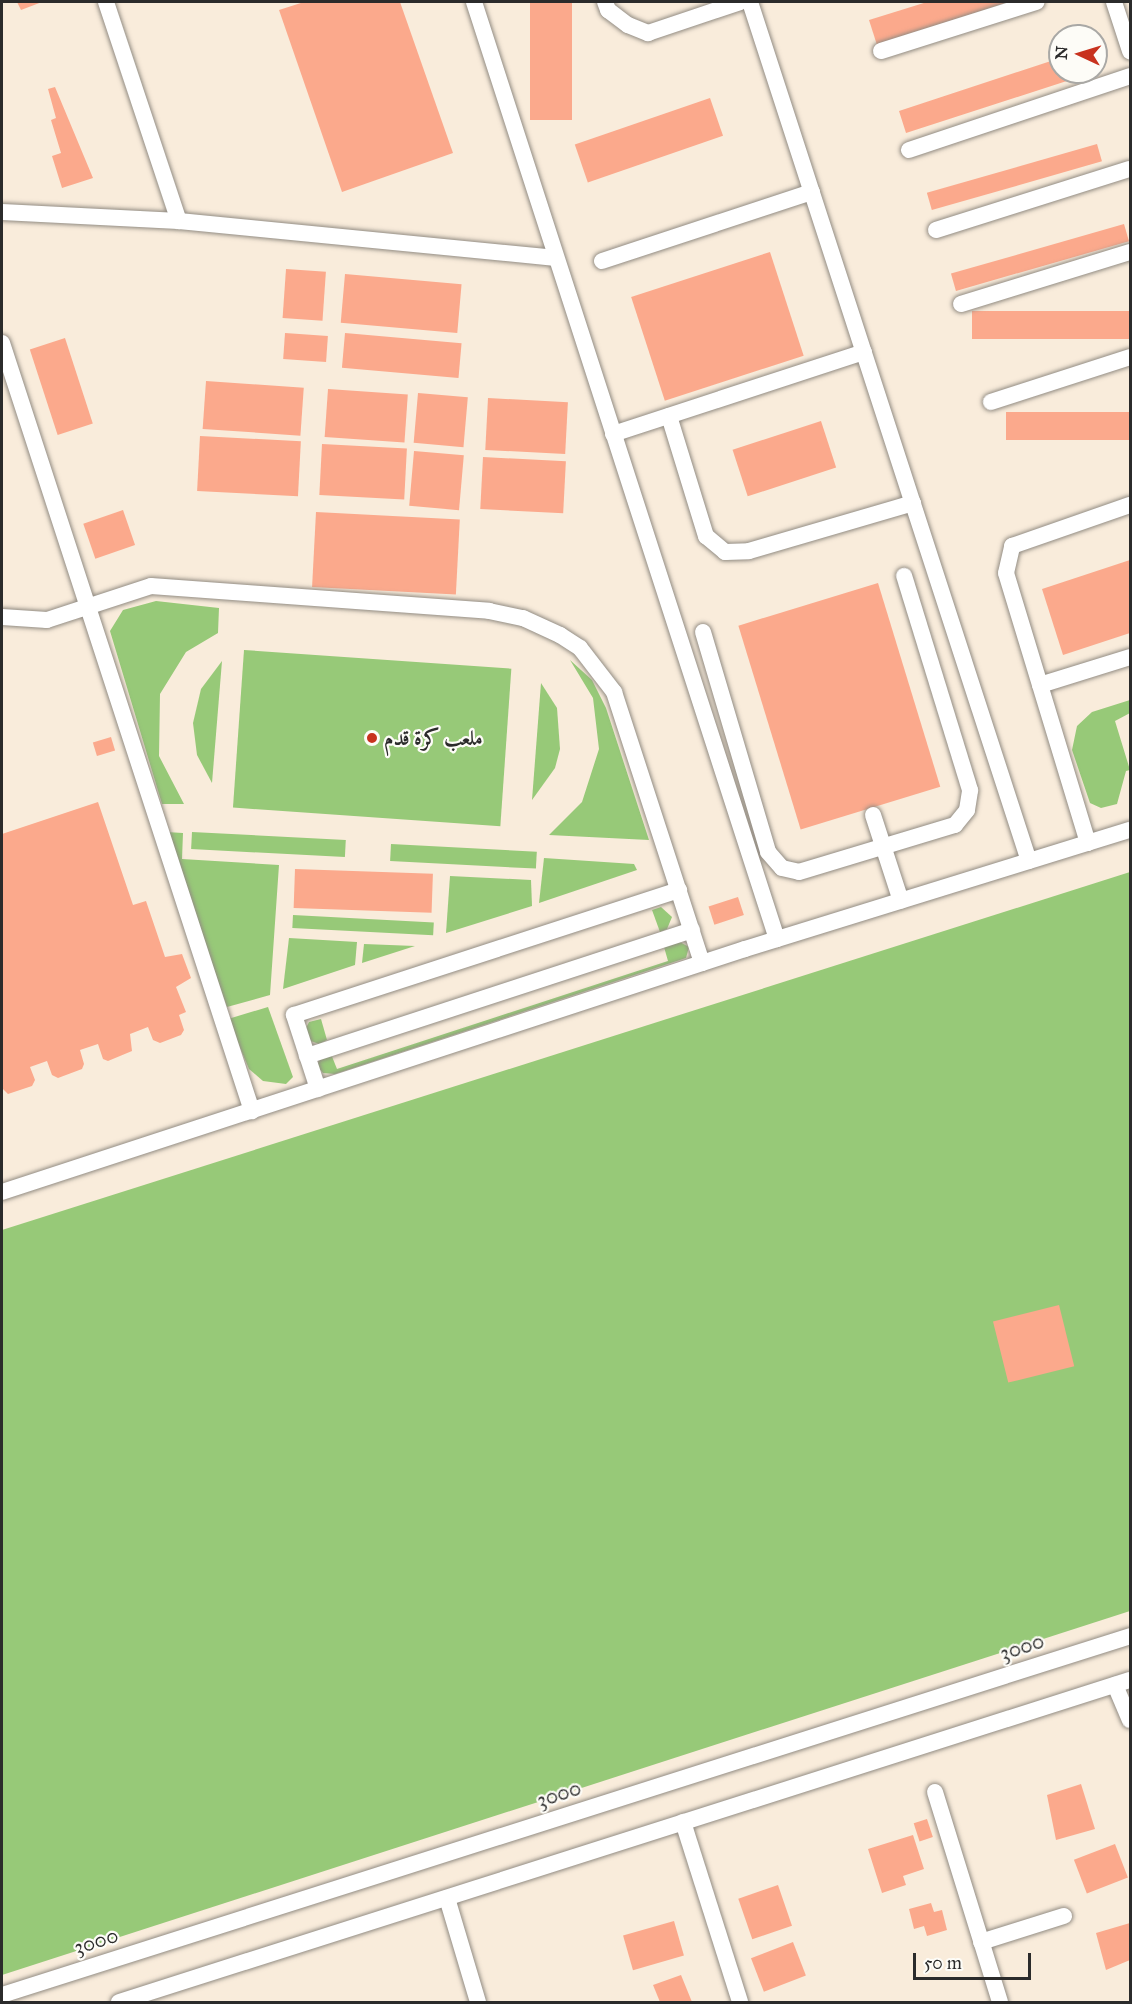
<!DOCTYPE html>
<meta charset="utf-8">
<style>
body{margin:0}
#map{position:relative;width:1132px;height:2004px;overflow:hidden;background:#f9ecdb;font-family:"IM FELL Great Primer",Amiri,serif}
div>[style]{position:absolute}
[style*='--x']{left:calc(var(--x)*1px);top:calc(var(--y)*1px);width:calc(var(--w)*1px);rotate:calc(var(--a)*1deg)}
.green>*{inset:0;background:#97c978;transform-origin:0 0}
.building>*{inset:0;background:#fba98c;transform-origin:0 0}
.roads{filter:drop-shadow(0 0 2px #928c83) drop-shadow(0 0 2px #928c83)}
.minor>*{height:16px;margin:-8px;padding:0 8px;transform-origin:8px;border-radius:8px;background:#fff}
.dots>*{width:16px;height:16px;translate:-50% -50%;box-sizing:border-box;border:3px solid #fdfcf7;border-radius:50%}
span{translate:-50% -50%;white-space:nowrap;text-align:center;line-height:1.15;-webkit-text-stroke:4.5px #fdfcf7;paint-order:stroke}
.poi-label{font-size:21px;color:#2b2b2b;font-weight:700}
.left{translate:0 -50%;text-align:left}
.street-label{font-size:21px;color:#2b2b2b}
.frame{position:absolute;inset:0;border:3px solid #2b2b2b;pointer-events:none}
.north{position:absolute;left:1048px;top:24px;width:60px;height:60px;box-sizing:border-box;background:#fdfcf7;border:2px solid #a9a8a5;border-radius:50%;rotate:274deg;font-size:16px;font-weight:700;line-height:24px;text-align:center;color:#2b2b2b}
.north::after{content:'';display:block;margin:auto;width:21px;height:27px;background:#c8321e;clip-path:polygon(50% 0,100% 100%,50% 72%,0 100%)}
.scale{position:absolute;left:913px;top:1953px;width:118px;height:27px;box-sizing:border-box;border:3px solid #2b2b2b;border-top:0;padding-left:8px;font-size:18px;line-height:21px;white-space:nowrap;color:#2b2b2b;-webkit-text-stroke:4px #fdfcf7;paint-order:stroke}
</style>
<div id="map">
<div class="green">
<div style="clip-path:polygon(156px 601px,219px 608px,218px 633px,186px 652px,160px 694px,159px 756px,184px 804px,162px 804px,110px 631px,123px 610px)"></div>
<div style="left:244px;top:650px;width:268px;height:158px;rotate:4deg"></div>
<div style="clip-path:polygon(570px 660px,592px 680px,606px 708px,649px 840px,549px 835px,582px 802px,599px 749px,593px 698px)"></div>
<div style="clip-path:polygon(222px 661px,212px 783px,197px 755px,193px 723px,201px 689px)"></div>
<div style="clip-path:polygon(541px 683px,557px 708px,560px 749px,555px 768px,532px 800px)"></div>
<div style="clip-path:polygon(1130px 700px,1130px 713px,1115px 721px,1130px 770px,1126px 771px,1117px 804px,1101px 808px,1090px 803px,1072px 750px,1077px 726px,1092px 712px)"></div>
<div style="clip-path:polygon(166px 832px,183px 833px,182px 859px,279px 865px,270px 995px,227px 1007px)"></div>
<div style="left:192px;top:832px;width:154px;height:17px;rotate:3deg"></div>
<div style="left:391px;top:844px;width:146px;height:17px;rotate:3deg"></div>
<div style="clip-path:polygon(544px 858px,634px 864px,637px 870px,539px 903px)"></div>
<div style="clip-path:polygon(1130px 872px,1130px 1611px,2px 1975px,2px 1230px)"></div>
<div style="clip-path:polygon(450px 876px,531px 880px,532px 906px,446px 933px)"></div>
<div style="clip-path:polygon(661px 907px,672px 917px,667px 929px,660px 932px,652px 910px)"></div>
<div style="left:293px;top:915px;width:141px;height:13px;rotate:3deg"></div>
<div style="clip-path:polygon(289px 938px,357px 942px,355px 965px,283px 989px)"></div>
<div style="clip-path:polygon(680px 942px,689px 947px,686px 958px,335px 1074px,323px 1073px,317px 1066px,321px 1057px,331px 1054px,337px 1069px,668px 961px,664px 947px)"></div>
<div style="clip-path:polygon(364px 944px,415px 946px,362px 963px)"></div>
<div style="clip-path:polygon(268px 1007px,293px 1077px,286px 1084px,263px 1081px,249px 1069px,228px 1019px)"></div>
<div style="clip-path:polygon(321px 1019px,327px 1040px,319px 1044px,308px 1040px,306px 1028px,309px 1022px)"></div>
</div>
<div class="building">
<div style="clip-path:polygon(17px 2px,42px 2px,21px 10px)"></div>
<div style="clip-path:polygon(304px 2px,400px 2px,453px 153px,342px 192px,279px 10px)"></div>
<div style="left:530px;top:2px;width:42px;height:118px"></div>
<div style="clip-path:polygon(927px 2px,1008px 2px,877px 45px,869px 20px)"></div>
<div style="clip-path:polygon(1060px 58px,1060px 72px,1074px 72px,1076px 78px,906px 133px,899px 111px)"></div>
<div style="clip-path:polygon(55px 87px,93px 178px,62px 188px,52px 156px,61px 153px,51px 120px,56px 118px,48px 89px)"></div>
<div style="left:710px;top:98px;width:40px;height:143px;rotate:71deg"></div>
<div style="left:1097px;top:144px;width:18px;height:177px;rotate:74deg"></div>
<div style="left:1124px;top:224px;width:18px;height:180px;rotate:74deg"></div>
<div style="left:770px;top:252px;width:109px;height:146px;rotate:72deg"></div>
<div style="left:286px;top:269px;width:40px;height:49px;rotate:4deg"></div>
<div style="left:345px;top:274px;width:117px;height:49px;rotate:5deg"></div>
<div style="left:1130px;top:311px;width:28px;height:158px;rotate:90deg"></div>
<div style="left:285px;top:333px;width:43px;height:26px;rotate:4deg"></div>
<div style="left:345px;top:333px;width:117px;height:35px;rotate:5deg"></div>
<div style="left:65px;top:338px;width:90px;height:37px;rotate:72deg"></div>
<div style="left:206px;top:381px;width:98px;height:48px;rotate:4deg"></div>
<div style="left:328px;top:389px;width:80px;height:48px;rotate:4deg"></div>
<div style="left:418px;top:393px;width:50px;height:50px;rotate:5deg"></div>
<div style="left:488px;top:398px;width:80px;height:52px;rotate:3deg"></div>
<div style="left:1130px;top:412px;width:28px;height:124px;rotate:90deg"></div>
<div style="left:821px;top:421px;width:49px;height:93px;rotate:72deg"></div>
<div style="left:200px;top:436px;width:101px;height:55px;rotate:3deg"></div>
<div style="left:322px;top:444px;width:85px;height:51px;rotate:3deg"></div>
<div style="left:414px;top:451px;width:50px;height:55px;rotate:5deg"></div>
<div style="left:483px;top:457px;width:83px;height:52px;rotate:3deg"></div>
<div style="left:123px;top:510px;width:37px;height:42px;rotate:71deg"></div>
<div style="left:316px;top:512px;width:144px;height:75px;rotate:3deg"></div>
<div style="clip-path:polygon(1130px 560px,1130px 633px,1063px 655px,1042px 589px)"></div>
<div style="left:878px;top:583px;width:213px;height:146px;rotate:73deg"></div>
<div style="left:111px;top:737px;width:14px;height:19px;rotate:73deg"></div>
<div style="clip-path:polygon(98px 802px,133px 905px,146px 901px,165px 957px,182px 954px,191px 978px,176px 987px,186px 1012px,179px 1015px,184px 1030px,181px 1035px,160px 1043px,153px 1040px,148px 1027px,130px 1034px,132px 1051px,108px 1061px,103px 1059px,98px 1044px,80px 1050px,84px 1064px,82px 1069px,58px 1078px,52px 1075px,47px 1061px,30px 1067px,35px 1080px,32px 1086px,8px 1094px,2px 1088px,2px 834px)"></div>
<div style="left:295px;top:869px;width:138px;height:39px;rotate:2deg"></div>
<div style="left:738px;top:897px;width:19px;height:31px;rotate:72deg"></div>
<div style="left:1059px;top:1305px;width:63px;height:68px;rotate:76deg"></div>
<div style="clip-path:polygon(1081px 1784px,1095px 1829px,1056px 1840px,1047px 1795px)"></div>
<div style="left:927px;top:1819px;width:19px;height:14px;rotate:72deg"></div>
<div style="clip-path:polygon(913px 1835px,924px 1869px,903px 1876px,906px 1885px,882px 1893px,868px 1849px)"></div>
<div style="left:1115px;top:1844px;width:36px;height:44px;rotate:69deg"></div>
<div style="left:778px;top:1885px;width:43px;height:42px;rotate:71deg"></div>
<div style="clip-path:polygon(931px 1903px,934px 1912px,942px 1910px,947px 1930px,927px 1936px,924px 1926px,914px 1929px,909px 1909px)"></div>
<div style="left:674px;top:1921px;width:36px;height:53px;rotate:74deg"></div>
<div style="clip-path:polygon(1130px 1923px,1130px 1960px,1106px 1970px,1096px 1933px)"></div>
<div style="left:793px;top:1942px;width:36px;height:45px;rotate:69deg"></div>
<div style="clip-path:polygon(681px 1975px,692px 2002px,660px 2002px,653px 1985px)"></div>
</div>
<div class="roads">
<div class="minor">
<div style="--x:106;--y:2;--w:231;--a:71.6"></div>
<div style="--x:474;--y:2;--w:985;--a:72.08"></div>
<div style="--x:605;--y:2;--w:9;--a:69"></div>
<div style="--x:608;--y:10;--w:25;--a:37"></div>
<div style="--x:628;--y:25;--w:22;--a:22"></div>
<div style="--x:648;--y:33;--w:97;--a:-18.6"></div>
<div style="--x:750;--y:2;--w:903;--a:72.01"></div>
<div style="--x:1114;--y:2;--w:52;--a:71.9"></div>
<div style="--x:881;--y:51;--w:163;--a:-17.5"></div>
<div style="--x:909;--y:150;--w:233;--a:-18.5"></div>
<div style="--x:2;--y:212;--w:177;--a:2.9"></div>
<div style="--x:179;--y:221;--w:379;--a:5.6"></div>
<div style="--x:936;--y:230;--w:203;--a:-17.5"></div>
<div style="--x:602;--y:261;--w:221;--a:-18.2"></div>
<div style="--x:961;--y:304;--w:177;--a:-17.1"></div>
<div style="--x:2;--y:343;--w:808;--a:71.97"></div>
<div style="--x:991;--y:402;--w:146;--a:-17.9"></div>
<div style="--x:669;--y:416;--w:126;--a:72.9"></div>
<div style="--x:706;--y:536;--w:25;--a:40"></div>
<div style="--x:725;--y:552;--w:24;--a:-2"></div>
<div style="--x:749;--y:551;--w:171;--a:-16.3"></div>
<div style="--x:613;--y:434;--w:264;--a:-18.1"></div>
<div style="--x:2;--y:617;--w:45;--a:3.8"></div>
<div style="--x:47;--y:620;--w:109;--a:-18.1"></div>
<div style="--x:151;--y:586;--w:339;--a:4.2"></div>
<div style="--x:489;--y:611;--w:35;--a:12"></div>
<div style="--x:523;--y:618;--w:41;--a:24.7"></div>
<div style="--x:560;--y:635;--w:24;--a:33"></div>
<div style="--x:580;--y:648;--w:56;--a:52.3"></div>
<div style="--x:614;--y:692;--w:285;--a:72"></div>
<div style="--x:703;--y:632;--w:229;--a:73.5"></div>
<div style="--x:768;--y:852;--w:21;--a:49"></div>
<div style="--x:782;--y:868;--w:17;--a:13"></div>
<div style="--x:799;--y:872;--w:163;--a:-16.8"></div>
<div style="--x:955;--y:825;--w:19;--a:-51"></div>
<div style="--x:967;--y:810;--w:20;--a:-81"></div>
<div style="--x:970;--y:790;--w:224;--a:-107.1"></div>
<div style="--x:1040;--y:685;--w:94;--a:-17.3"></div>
<div style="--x:873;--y:815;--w:90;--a:72"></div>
<div style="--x:1088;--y:843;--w:282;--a:-106.9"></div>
<div style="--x:1006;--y:573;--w:28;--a:-77"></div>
<div style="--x:1012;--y:546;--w:125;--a:-19.2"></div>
<div style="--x:307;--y:1056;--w:405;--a:-18.1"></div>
<div style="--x:318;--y:1089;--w:78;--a:-108"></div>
<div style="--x:294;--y:1015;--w:405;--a:-18"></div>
<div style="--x:2;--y:1192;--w:782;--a:-18.11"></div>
<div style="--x:745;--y:949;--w:403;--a:-17.2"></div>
<div style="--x:1115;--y:1685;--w:38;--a:67"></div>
<div style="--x:935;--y:1792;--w:220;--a:72.8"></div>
<div style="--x:683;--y:1822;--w:189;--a:72.4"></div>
<div style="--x:447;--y:1898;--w:109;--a:73.4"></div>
<div style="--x:981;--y:1942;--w:87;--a:-17.4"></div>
<div style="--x:2;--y:1995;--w:1184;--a:-17.65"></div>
<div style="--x:119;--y:2002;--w:1061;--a:-17.67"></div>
</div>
</div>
<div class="dots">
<div style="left:372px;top:738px;background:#c8321e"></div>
</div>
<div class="poi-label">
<span class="left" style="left:384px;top:738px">ملعب كرة قدم</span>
</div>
<div class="street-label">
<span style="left:1022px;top:1647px;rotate:-18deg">3000</span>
<span style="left:559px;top:1794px;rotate:-18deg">3000</span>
<span style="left:96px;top:1941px;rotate:-18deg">3000</span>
</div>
<div class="frame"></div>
<div class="north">N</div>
<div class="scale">50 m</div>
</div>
